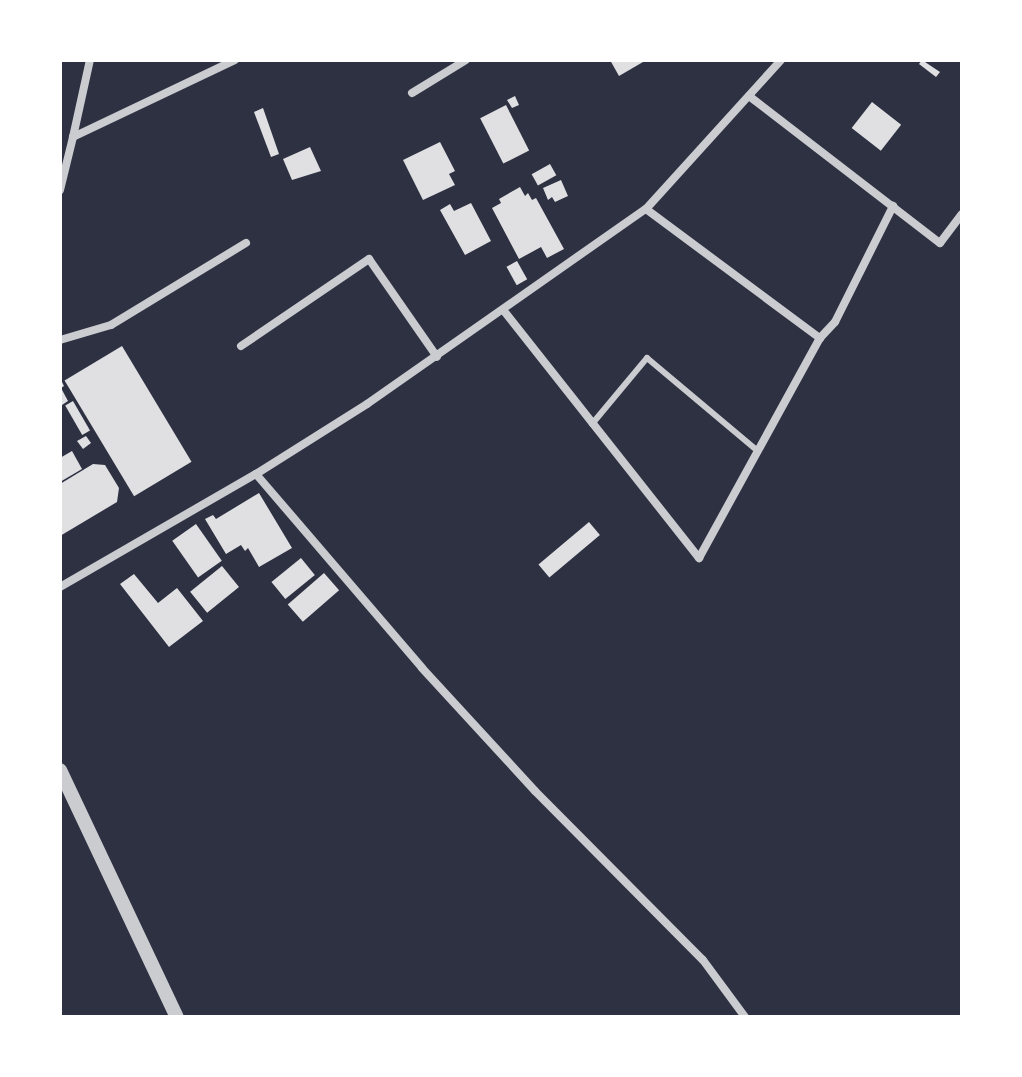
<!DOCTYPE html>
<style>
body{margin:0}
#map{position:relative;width:1022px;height:1077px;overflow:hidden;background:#2d3142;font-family:Karla,sans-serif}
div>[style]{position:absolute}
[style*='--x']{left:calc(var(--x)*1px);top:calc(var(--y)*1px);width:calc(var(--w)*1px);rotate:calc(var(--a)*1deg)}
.building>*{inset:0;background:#e0e0e3;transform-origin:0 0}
.service>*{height:6px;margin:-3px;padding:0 3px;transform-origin:3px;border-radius:3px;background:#caccd0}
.minor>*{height:8px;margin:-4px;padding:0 4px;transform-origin:4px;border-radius:4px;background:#caccd0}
.tertiary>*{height:14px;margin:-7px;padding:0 7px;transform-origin:7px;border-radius:7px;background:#caccd0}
span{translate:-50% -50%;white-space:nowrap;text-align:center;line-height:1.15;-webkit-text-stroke:6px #fff;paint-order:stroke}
.frame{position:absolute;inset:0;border:62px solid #fff;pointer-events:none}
</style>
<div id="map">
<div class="building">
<div style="clip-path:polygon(610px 60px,642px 60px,643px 62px,619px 76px)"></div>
<div style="clip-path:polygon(922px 60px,940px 72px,936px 77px,919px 64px)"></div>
<div style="clip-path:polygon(515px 96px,519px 105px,512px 108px,507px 100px)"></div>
<div style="left:872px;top:102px;width:37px;height:33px;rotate:38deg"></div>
<div style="left:506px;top:105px;width:51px;height:29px;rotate:63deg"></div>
<div style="clip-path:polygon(263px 108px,279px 154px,271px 157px,254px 112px)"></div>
<div style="clip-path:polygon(440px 142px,455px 171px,449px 174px,455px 185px,423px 200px,403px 160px)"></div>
<div style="clip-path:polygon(310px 147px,321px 171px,292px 180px,283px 159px)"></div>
<div style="left:550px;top:164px;width:13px;height:21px;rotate:61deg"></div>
<div style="clip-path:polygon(561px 180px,568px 196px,555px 202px,552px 197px,548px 200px,543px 188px)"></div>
<div style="clip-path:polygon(520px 187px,525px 196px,528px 193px,532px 200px,536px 198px,564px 249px,547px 258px,541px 247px,519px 259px,492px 208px,501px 203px,499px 199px)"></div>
<div style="clip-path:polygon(471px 203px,491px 241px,465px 255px,440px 210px,450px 204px,454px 211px)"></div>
<div style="left:517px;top:261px;width:21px;height:12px;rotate:61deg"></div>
<div style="left:122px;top:346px;width:135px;height:67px;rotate:59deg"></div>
<div style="clip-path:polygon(60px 378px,64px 386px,61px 388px,68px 401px,62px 405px)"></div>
<div style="left:73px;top:401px;width:34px;height:9px;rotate:60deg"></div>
<div style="clip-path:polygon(86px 436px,91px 443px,83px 449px,77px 441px)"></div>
<div style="clip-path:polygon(72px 451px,82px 469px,60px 482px,60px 458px)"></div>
<div style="clip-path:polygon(93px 464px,105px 465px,119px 488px,117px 502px,60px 536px,60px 484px)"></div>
<div style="clip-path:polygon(259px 493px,292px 548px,259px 567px,248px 548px,245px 551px,241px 545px,226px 554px,205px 519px,213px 515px,216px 519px)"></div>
<div style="left:589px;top:522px;width:17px;height:66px;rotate:50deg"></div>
<div style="left:196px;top:524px;width:45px;height:29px;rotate:55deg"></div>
<div style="left:301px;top:558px;width:22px;height:38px;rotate:51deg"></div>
<div style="left:222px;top:566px;width:27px;height:41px;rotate:51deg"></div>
<div style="left:324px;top:573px;width:23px;height:48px;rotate:49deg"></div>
<div style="clip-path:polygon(134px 574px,158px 603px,177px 588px,203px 621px,169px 647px,120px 584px)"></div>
</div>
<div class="service">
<div style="--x:592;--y:424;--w:86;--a:-50.2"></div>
<div style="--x:647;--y:358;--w:145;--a:40"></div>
</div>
<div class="minor">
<div style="--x:412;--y:93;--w:63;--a:-31.4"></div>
<div style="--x:749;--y:96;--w:241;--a:37.6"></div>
<div style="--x:940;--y:243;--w:36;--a:-53"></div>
<div style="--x:73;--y:137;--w:79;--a:-77.6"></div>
<div style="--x:60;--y:190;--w:55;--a:-76.2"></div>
<div style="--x:73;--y:137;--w:179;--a:-25.4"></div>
<div style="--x:646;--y:209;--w:217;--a:36.6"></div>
<div style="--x:820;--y:338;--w:22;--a:-47"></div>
<div style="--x:835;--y:322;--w:130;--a:-63.4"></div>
<div style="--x:504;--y:311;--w:315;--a:51.7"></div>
<div style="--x:699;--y:558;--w:251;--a:-61.2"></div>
<div style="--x:60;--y:340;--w:53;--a:-16.4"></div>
<div style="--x:111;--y:325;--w:158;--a:-31.3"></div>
<div style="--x:241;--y:346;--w:155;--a:-34.2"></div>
<div style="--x:369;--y:259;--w:119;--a:55.2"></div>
<div style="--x:256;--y:474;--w:255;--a:49.4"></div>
<div style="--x:422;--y:668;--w:167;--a:47.4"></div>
<div style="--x:535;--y:791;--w:238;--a:45.2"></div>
<div style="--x:703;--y:960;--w:71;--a:53.6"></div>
<div style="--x:60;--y:587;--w:226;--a:-30"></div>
<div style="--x:256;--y:474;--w:131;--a:-32.2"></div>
<div style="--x:367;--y:404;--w:340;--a:-35"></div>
<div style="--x:646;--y:209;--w:201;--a:-47.8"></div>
</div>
<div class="tertiary">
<div style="--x:60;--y:770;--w:273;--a:64.7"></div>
</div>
<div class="frame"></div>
</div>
